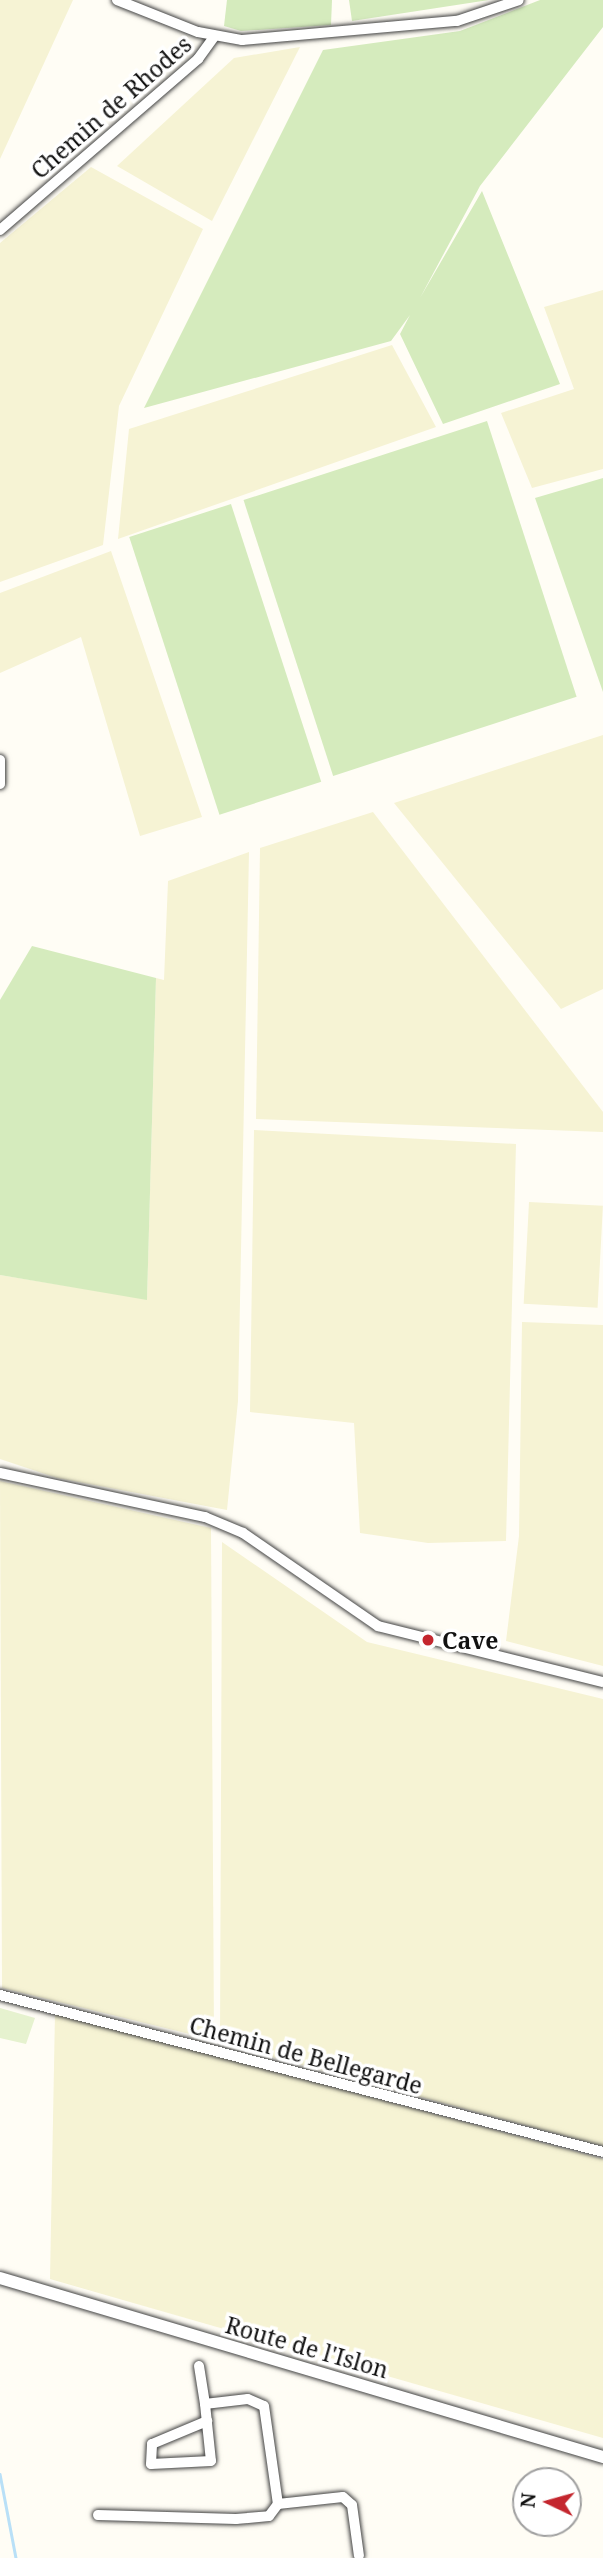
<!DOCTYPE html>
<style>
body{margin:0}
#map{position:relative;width:603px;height:2558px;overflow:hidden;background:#fffdf5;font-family:"Noto Serif",serif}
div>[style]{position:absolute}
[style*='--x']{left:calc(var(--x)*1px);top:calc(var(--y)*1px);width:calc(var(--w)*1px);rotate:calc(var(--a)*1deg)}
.farmland>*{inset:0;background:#f6f3d4;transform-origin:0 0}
.green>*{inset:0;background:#d5ebbd;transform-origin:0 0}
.pitch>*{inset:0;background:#e6f2cf}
.stream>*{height:2.5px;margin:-1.25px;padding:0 1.25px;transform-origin:1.25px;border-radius:1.25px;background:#b9e0f7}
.roads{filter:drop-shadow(0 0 2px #444) drop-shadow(0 0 2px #444)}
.minor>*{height:10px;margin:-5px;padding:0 5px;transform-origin:5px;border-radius:5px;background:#fff}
.tertiary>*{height:12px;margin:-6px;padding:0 6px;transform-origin:6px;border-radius:6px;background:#fff}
.dots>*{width:19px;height:19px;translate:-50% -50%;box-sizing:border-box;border:4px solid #fff;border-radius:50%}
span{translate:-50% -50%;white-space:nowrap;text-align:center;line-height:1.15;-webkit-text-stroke:7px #fff;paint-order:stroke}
.street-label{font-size:23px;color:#111}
.poi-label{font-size:23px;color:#111;font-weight:700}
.left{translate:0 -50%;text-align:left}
.north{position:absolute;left:512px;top:2467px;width:70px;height:70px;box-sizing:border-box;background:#fff;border:2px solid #a0a0a0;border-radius:50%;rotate:275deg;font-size:19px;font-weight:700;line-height:28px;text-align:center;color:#111}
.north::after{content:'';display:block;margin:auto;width:24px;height:32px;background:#c4262e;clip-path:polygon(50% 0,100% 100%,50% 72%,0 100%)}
</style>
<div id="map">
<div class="farmland">
<div style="clip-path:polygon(0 0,73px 0,0 159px)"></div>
<div style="clip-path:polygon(300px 47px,212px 221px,117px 166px,234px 58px)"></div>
<div style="clip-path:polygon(91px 167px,203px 229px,119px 406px,103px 545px,0 582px,0 243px)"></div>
<div style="clip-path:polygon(603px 290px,603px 469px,532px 488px,501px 413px,574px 389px,544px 307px)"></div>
<div style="clip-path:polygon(392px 345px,436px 427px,118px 539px,129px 429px)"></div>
<div style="clip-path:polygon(111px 551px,202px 817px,140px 836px,81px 637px,0 673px,0 593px)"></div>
<div style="clip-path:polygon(603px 735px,603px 989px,561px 1009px,394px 803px)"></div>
<div style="clip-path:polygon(373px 812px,603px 1112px,603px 1132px,256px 1119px,260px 848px)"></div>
<div style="clip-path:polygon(249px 852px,238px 1401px,227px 1510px,57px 1478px,0 1459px,0 1275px,147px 1299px,156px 978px,164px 980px,168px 881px)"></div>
<div style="clip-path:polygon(254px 1130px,516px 1144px,506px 1541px,428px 1543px,360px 1533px,354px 1423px,250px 1412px)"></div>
<div style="left:529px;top:1202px;width:74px;height:102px;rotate:3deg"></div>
<div style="clip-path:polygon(522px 1322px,603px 1325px,603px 1666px,506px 1641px,519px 1536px)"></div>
<div style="clip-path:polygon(0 1481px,211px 1528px,214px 2040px,2px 1988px)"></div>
<div style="clip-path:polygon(222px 1542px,367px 1642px,603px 1699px,603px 2146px,220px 2043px)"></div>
<div style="clip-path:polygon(55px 2013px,603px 2159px,603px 2438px,50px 2279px)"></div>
</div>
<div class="green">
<div style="clip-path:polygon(227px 0,332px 0,331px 25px,241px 31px,224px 26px)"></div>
<div style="clip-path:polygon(349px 0,489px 0,352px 21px)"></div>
<div style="clip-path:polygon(540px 0,603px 0,603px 27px,480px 186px,420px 298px,482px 191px,560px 384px,443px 424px,400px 334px,410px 315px,391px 341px,144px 408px,323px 50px,460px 31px)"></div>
<div style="left:487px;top:421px;width:290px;height:256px;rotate:72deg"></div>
<div style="clip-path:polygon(603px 478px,603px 692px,535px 498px)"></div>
<div style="left:231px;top:504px;width:292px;height:107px;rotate:72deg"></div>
<div style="clip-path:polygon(32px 946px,156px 978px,147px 1300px,0 1275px,0 1000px)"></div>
</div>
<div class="pitch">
<div style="clip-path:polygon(0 2008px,35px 2018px,26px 2044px,0 2038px)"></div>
</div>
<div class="stream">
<div style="--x:0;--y:2474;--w:86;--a:79.2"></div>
</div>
<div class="roads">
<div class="minor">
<div style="--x:117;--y:0;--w:87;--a:21.6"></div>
<div style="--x:198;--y:32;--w:45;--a:10.3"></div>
<div style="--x:242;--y:40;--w:216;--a:-5.1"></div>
<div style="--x:457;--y:21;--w:65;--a:-18.7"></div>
<div style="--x:0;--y:230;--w:262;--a:-40.8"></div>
<div style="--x:198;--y:59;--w:27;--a:-54"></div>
<div style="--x:0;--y:760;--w:24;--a:90"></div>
<div style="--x:0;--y:1473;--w:210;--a:12.1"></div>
<div style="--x:205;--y:1517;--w:41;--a:22.8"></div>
<div style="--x:243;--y:1533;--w:164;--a:34.6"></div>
<div style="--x:378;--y:1626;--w:232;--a:14"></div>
<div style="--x:0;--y:1995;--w:623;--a:14.59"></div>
<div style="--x:199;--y:2366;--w:38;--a:81"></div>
<div style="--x:205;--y:2404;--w:57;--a:84"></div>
<div style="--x:211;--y:2461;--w:60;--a:177.1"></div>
<div style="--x:151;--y:2464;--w:20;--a:-87"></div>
<div style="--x:152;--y:2444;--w:60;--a:-22.7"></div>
<div style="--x:205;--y:2404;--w:43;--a:-6.6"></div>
<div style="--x:248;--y:2399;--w:17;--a:24"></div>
<div style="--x:264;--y:2406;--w:99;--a:81.9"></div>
<div style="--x:98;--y:2515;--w:138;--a:1.7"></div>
<div style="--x:236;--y:2519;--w:33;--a:-5"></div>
<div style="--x:269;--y:2516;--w:15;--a:-53"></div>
<div style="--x:278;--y:2504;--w:65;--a:-6.1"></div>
<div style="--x:343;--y:2497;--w:12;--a:42"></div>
<div style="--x:352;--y:2505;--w:51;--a:82.2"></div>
</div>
<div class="tertiary">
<div style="--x:0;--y:2278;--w:629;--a:16.53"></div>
</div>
</div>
<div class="dots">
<div style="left:428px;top:1640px;background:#c4262e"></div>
</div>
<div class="street-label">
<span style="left:111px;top:107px;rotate:-41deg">Chemin de Rhodes</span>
<span style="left:306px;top:2055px;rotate:15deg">Chemin de Bellegarde</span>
<span style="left:307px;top:2347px;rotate:16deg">Route de l'Islon</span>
</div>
<div class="poi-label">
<span class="left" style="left:442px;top:1640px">Cave</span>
</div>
<div class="north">N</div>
</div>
